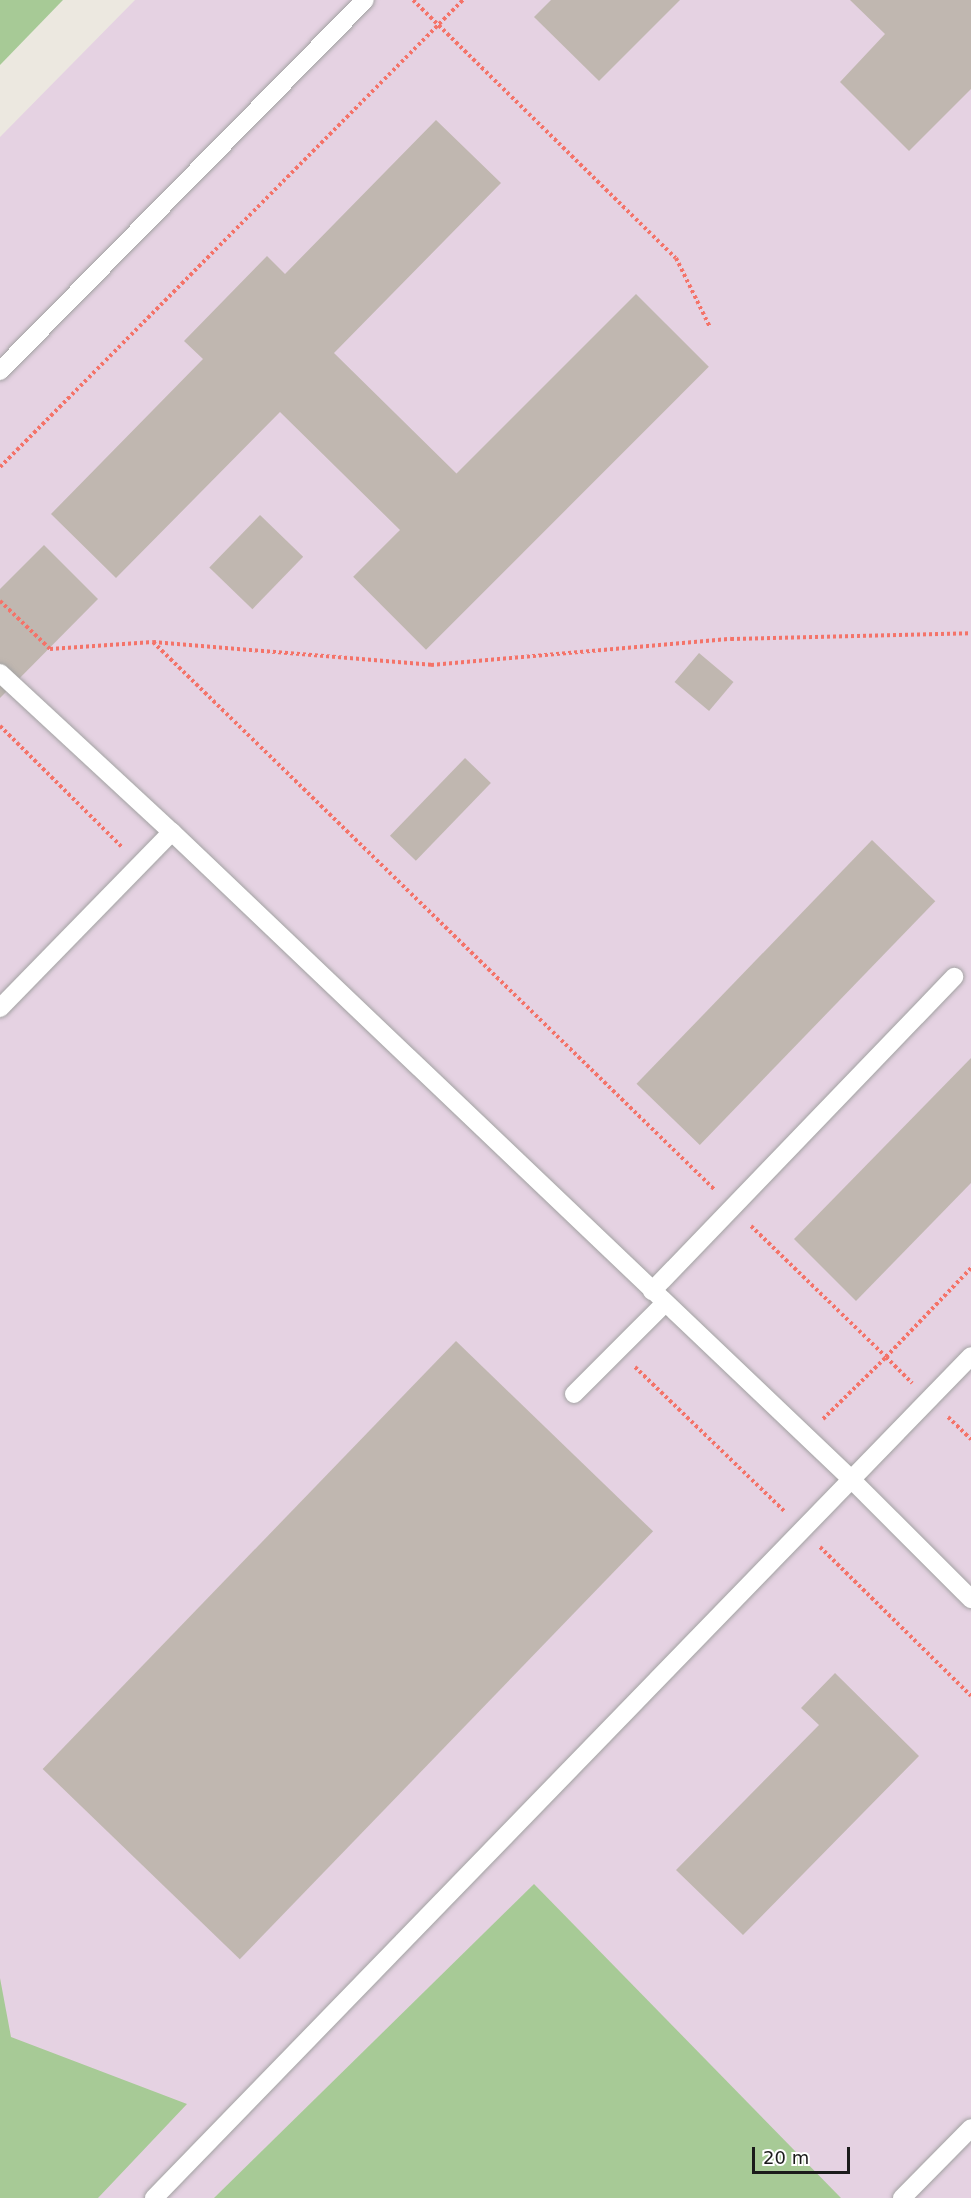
<!DOCTYPE html>
<style>
body{margin:0}
#map{position:relative;width:971px;height:2198px;overflow:hidden;background:#ece8e0;font-family:"DejaVu Sans",sans-serif}
div>[style]{position:absolute}
[style*='--x']{left:calc(var(--x)*1px);top:calc(var(--y)*1px);width:calc(var(--w)*1px);rotate:calc(var(--a)*1deg)}
.industrial>*{inset:0;background:#e5d2e2}
.forest>*{inset:0;background:#a7ca96}
.building>*{inset:0;background:#c0b7b0;transform-origin:0 0}
.path>*{height:4px;margin-top:-2px;transform-origin:0;background:repeating-linear-gradient(90deg,#f47369 0 3px,transparent 0 6px)}
.roads{filter:drop-shadow(0 0 2px #a2a2a2) drop-shadow(0 0 2px #a2a2a2)}
.lane>*{height:18px;margin:-9px;padding:0 9px;transform-origin:9px;border-radius:9px;background:#fff}
span{translate:-50% -50%;white-space:nowrap;text-align:center;line-height:1.15;-webkit-text-stroke:6px #fff;paint-order:stroke}
.scale{position:absolute;left:752px;top:2147px;width:98px;height:27px;box-sizing:border-box;border:3px solid #1b1b1b;border-top:0;padding-left:8px;font-size:18px;line-height:21px;white-space:nowrap;color:#1b1b1b;-webkit-text-stroke:4px #fff;paint-order:stroke}
</style>
<div id="map">
<div class="industrial">
<div style="clip-path:polygon(135px 0,971px 0,971px 2198px,0 2198px,0 137px)"></div>
</div>
<div class="forest">
<div style="clip-path:polygon(0 0,63px 0,0 65px)"></div>
<div style="clip-path:polygon(534px 1884px,841px 2198px,214px 2198px)"></div>
<div style="clip-path:polygon(0 1978px,11px 2037px,187px 2104px,98px 2198px,0 2198px)"></div>
</div>
<div class="building">
<div style="clip-path:polygon(551px 0,680px 0,599px 81px,534px 17px)"></div>
<div style="clip-path:polygon(850px 0,971px 0,971px 89px,909px 151px,840px 82px,885px 34px)"></div>
<div style="clip-path:polygon(436px 120px,501px 183px,334px 353px,457px 474px,401px 531px,280px 412px,116px 578px,51px 514px,203px 359px,184px 341px,267px 256px,285px 274px)"></div>
<div style="left:636px;top:294px;width:103px;height:400px;rotate:45deg"></div>
<div style="left:260px;top:515px;width:60px;height:73px;rotate:44deg"></div>
<div style="clip-path:polygon(44px 545px,98px 599px,0 698px,0 589px)"></div>
<div style="left:699px;top:653px;width:45px;height:38px;rotate:40deg"></div>
<div style="left:465px;top:758px;width:36px;height:108px;rotate:44deg"></div>
<div style="left:872px;top:840px;width:88px;height:339px;rotate:44deg"></div>
<div style="clip-path:polygon(971px 1058px,971px 1183px,856px 1301px,794px 1239px)"></div>
<div style="left:456px;top:1341px;width:274px;height:595px;rotate:44deg"></div>
<div style="clip-path:polygon(835px 1673px,919px 1756px,743px 1935px,676px 1870px,819px 1725px,801px 1708px)"></div>
</div>
<div class="path">
<div style="--x:413;--y:0;--w:368;--a:44.5"></div>
<div style="--x:676;--y:258;--w:77;--a:63.8"></div>
<div style="--x:0;--y:467;--w:658;--a:-45.25"></div>
<div style="--x:0;--y:601;--w:69;--a:43.8"></div>
<div style="--x:50;--y:649;--w:103;--a:-3.9"></div>
<div style="--x:153;--y:642;--w:279;--a:4.7"></div>
<div style="--x:431;--y:665;--w:301;--a:-5"></div>
<div style="--x:731;--y:639;--w:240;--a:-1.4"></div>
<div style="--x:153;--y:642;--w:784;--a:44.28"></div>
<div style="--x:0;--y:726;--w:173;--a:44.8"></div>
<div style="--x:751;--y:1226;--w:188;--a:44.1"></div>
<div style="--x:886;--y:1357;--w:123;--a:-46.3"></div>
<div style="--x:635;--y:1367;--w:209;--a:44"></div>
<div style="--x:948;--y:1417;--w:32;--a:44"></div>
<div style="--x:823;--y:1419;--w:88;--a:-44.5"></div>
<div style="--x:886;--y:1357;--w:37;--a:45"></div>
<div style="--x:820;--y:1547;--w:212;--a:44.6"></div>
</div>
<div class="roads">
<div class="lane">
<div style="--x:0;--y:371;--w:520;--a:-45.47"></div>
<div style="--x:0;--y:673;--w:234;--a:42.8"></div>
<div style="--x:172;--y:832;--w:938;--a:43.62"></div>
<div style="--x:851;--y:1479;--w:170;--a:45"></div>
<div style="--x:0;--y:1008;--w:246;--a:-45.7"></div>
<div style="--x:652;--y:1291;--w:436;--a:-46.1"></div>
<div style="--x:574;--y:1394;--w:129;--a:-45"></div>
<div style="--x:154;--y:2198;--w:1173;--a:-45.86"></div>
<div style="--x:902;--y:2198;--w:98;--a:-45.4"></div>
</div>
</div>
<div class="scale">20 m</div>
</div>
